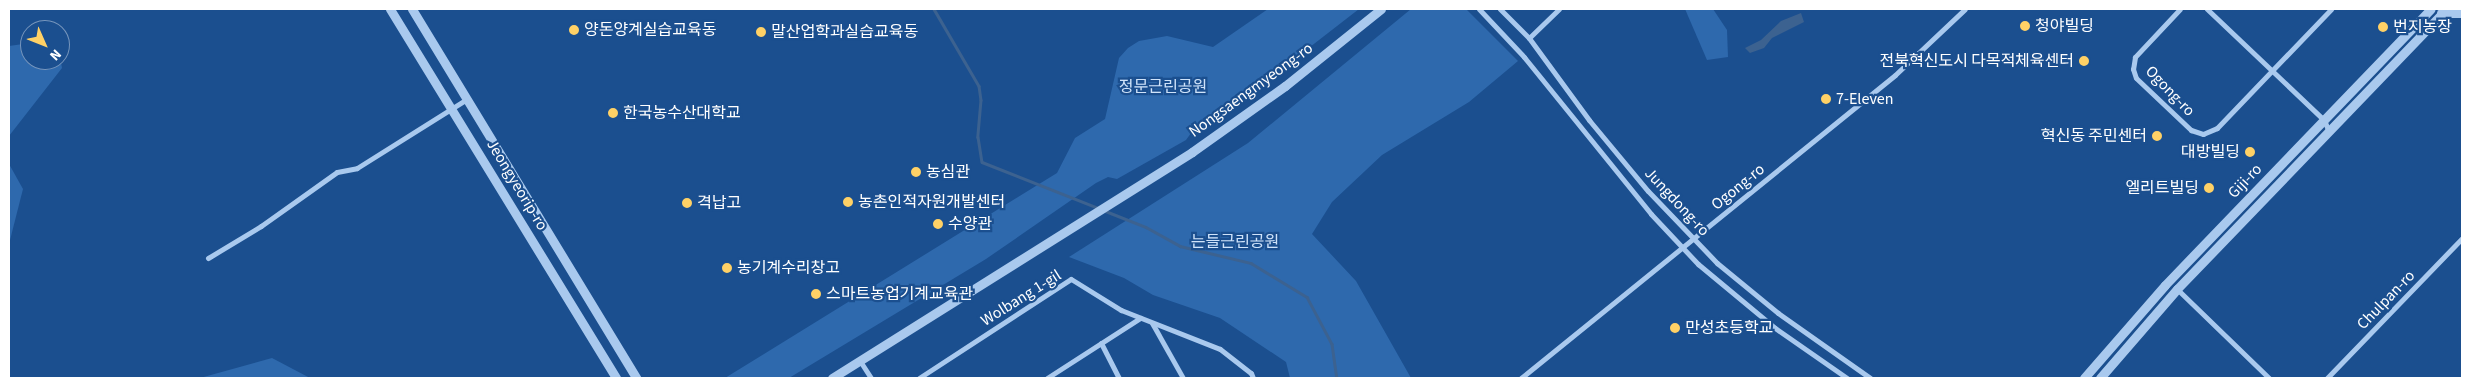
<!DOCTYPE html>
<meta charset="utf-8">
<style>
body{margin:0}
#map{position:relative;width:2471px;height:387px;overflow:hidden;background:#1b4f8f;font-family:"Source Sans 3","Noto Sans KR",sans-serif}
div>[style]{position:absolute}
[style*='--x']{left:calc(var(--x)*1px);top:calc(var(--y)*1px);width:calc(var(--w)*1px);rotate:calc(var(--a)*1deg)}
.green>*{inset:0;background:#2e69ad}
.water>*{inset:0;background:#3c6290}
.stream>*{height:2.5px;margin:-1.25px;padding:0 1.25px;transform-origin:1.25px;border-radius:1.25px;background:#3c6290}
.minor>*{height:5px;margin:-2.5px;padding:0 2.5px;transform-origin:2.5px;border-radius:2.5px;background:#a9c9ee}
.tertiary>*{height:9px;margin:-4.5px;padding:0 4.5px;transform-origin:4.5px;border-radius:4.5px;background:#a9c9ee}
.dots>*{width:14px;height:14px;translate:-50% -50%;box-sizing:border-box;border:2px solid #1b4f8f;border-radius:50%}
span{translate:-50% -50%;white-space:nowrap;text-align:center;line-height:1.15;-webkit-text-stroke:4.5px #1b4f8f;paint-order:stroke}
.poi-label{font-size:16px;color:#fff}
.left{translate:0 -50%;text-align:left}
.right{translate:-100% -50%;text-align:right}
.park-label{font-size:16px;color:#cfe3fa}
.street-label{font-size:16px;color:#fff}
.frame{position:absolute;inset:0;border:10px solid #fff;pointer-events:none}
.north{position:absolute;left:20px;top:20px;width:50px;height:50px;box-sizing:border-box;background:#1b4f8f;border:1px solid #7695bc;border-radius:50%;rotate:134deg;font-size:14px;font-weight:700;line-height:20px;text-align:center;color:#fff}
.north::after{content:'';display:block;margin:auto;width:18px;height:22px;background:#ffd166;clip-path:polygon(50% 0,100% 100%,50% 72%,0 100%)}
</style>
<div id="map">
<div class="green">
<div style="clip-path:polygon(1268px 9px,1359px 9px,1265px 82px,1229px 108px,1199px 122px,1186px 140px,1117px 179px,1108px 177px,1096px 183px,986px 259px,789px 378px,725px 378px,1057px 173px,1075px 138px,1105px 119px,1119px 58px,1128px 48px,1139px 41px,1167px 36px,1213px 47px)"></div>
<div style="clip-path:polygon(1411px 9px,1466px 9px,1518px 61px,1469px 102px,1382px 155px,1332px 202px,1312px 234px,1356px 281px,1411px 378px,1290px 378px,1286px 362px,1220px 318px,1153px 295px,1124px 278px,1069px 257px,1248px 143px)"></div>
<div style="clip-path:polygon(1685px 9px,1713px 9px,1727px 30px,1728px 57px,1707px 60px)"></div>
<div style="clip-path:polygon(30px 43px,30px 60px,60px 60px,60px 57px,62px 68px,9px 136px,9px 46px)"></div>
<div style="clip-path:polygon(9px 164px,23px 189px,9px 244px)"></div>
<div style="clip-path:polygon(272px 358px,310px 378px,200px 378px)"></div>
</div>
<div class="water">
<div style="clip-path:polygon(1801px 13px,1804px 22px,1772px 38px,1764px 48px,1750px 53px,1745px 48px,1761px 40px,1781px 21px)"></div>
</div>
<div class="stream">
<div style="--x:934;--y:9;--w:89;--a:59.7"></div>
<div style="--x:979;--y:86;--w:14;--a:82"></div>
<div style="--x:981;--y:100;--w:37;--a:95"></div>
<div style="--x:978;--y:137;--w:25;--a:81"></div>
<div style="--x:982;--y:162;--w:125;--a:21.6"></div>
<div style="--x:1103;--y:210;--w:46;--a:21.6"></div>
<div style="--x:1146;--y:227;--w:39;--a:29"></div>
<div style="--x:1180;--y:246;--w:73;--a:13.5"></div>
<div style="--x:1251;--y:263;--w:66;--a:31.3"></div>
<div style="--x:1307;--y:297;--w:53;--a:62"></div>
<div style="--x:1332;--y:344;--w:34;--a:82"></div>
</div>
<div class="minor">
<div style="--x:1479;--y:9;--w:66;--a:46.8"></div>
<div style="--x:1524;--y:57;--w:202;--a:51"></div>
<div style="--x:1651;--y:214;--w:69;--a:46.8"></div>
<div style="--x:1698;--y:264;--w:100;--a:39.7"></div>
<div style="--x:1775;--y:328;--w:88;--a:34.8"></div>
<div style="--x:1500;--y:9;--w:41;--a:45"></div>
<div style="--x:1529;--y:38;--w:102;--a:53.8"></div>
<div style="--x:1589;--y:120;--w:92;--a:50.3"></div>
<div style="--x:1648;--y:191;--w:100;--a:46.2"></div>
<div style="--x:1717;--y:263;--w:79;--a:39.3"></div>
<div style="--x:1778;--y:313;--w:113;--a:35.2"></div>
<div style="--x:2180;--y:9;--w:66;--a:133.2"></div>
<div style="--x:2135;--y:57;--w:12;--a:99"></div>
<div style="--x:2133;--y:69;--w:9;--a:72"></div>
<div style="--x:2136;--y:78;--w:76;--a:43.4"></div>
<div style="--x:2191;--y:130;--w:13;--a:18"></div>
<div style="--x:2203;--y:134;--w:15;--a:-23"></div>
<div style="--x:2217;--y:128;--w:165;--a:-46.2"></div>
<div style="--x:2207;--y:9;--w:161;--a:43.5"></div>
<div style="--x:2324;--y:120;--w:13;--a:67"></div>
<div style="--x:1529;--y:38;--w:42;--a:-44"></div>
<div style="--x:208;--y:258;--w:62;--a:-31.1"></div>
<div style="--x:261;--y:226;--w:93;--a:-35.4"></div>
<div style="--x:337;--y:172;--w:20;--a:-11"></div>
<div style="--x:357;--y:168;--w:130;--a:-32.1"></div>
<div style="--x:2177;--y:289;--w:128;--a:44.1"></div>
<div style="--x:1152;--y:323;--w:63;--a:60.6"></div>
<div style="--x:1101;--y:343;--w:39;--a:63"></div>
<div style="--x:860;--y:361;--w:20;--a:57"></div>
<div style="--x:919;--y:378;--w:181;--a:-33.1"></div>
<div style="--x:1071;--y:279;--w:59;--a:31.8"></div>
<div style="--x:1121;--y:310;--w:106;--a:21.5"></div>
<div style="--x:1220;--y:349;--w:39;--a:38"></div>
<div style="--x:1251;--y:373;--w:5;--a:68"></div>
<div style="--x:1047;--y:378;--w:111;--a:-32.8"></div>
<div style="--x:1521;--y:378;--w:481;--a:-39"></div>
<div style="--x:1895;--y:75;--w:96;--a:-43.3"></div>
<div style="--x:2327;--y:378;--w:194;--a:-46"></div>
</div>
<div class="tertiary">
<div style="--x:390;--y:9;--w:433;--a:58.5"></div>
<div style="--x:412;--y:9;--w:432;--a:58.7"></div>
<div style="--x:2441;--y:13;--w:21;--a:0"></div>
<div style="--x:832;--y:378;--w:425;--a:-32.1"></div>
<div style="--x:1192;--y:152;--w:114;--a:-35.4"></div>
<div style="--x:1285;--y:86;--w:123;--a:-38.7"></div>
<div style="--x:2084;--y:378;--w:123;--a:-48.9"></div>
<div style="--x:2165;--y:285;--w:383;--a:-46.1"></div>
<div style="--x:2100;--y:378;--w:118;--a:-49.1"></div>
<div style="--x:2177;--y:289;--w:388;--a:-46.1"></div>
</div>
<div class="dots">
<div style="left:2025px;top:26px;background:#ffd166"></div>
<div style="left:2383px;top:27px;background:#ffd166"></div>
<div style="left:574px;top:30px;background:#ffd166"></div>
<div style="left:761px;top:32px;background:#ffd166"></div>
<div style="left:2084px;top:61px;background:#ffd166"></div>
<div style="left:1826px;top:99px;background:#ffd166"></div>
<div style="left:613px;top:113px;background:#ffd166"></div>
<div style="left:2157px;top:136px;background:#ffd166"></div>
<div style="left:2250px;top:152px;background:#ffd166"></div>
<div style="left:916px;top:172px;background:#ffd166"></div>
<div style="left:2209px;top:188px;background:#ffd166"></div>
<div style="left:848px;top:202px;background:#ffd166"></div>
<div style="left:687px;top:203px;background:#ffd166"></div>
<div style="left:938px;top:224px;background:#ffd166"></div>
<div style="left:727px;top:268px;background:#ffd166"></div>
<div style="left:816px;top:294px;background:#ffd166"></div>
<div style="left:1675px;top:328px;background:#ffd166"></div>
</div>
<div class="poi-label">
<span class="left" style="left:2035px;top:26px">청야빌딩</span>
<span class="left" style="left:2393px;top:27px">번지농장</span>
<span class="left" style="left:584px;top:30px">양돈양계실습교육동</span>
<span class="left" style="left:771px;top:32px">말산업학과실습교육동</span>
<span class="right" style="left:2074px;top:61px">전북혁신도시 다목적체육센터</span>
<span class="left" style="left:1836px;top:99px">7-Eleven</span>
<span class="left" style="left:623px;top:113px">한국농수산대학교</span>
<span class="right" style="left:2147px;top:136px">혁신동 주민센터</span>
<span class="right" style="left:2240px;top:152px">대방빌딩</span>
<span class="left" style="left:926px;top:172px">농심관</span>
<span class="right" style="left:2199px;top:188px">엘리트빌딩</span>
<span class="left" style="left:858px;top:202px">농촌인적자원개발센터</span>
<span class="left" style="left:697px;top:203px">격납고</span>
<span class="left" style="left:948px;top:224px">수양관</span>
<span class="left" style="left:737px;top:268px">농기계수리창고</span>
<span class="left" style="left:826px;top:294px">스마트농업기계교육관</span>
<span class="left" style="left:1685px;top:328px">만성초등학교</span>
</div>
<div class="park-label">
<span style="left:1163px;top:87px">정문근린공원</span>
<span style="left:1235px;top:242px">는들근린공원</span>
</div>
<div class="street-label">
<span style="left:1251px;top:90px;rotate:-36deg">Nongsaengmyeong-ro</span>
<span style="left:2170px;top:91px;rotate:46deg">Ogong-ro</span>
<span style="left:2245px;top:181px;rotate:-46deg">Giji-ro</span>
<span style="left:517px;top:185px;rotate:59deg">Jeongyeorip-ro</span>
<span style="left:1738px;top:187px;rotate:-39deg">Ogong-ro</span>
<span style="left:1677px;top:202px;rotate:47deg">Jungdong-ro</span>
<span style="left:1021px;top:298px;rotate:-32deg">Wolbang 1-gil</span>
<span style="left:2386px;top:300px;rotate:-46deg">Chulpan-ro</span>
</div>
<div class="frame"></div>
<div class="north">N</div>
</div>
